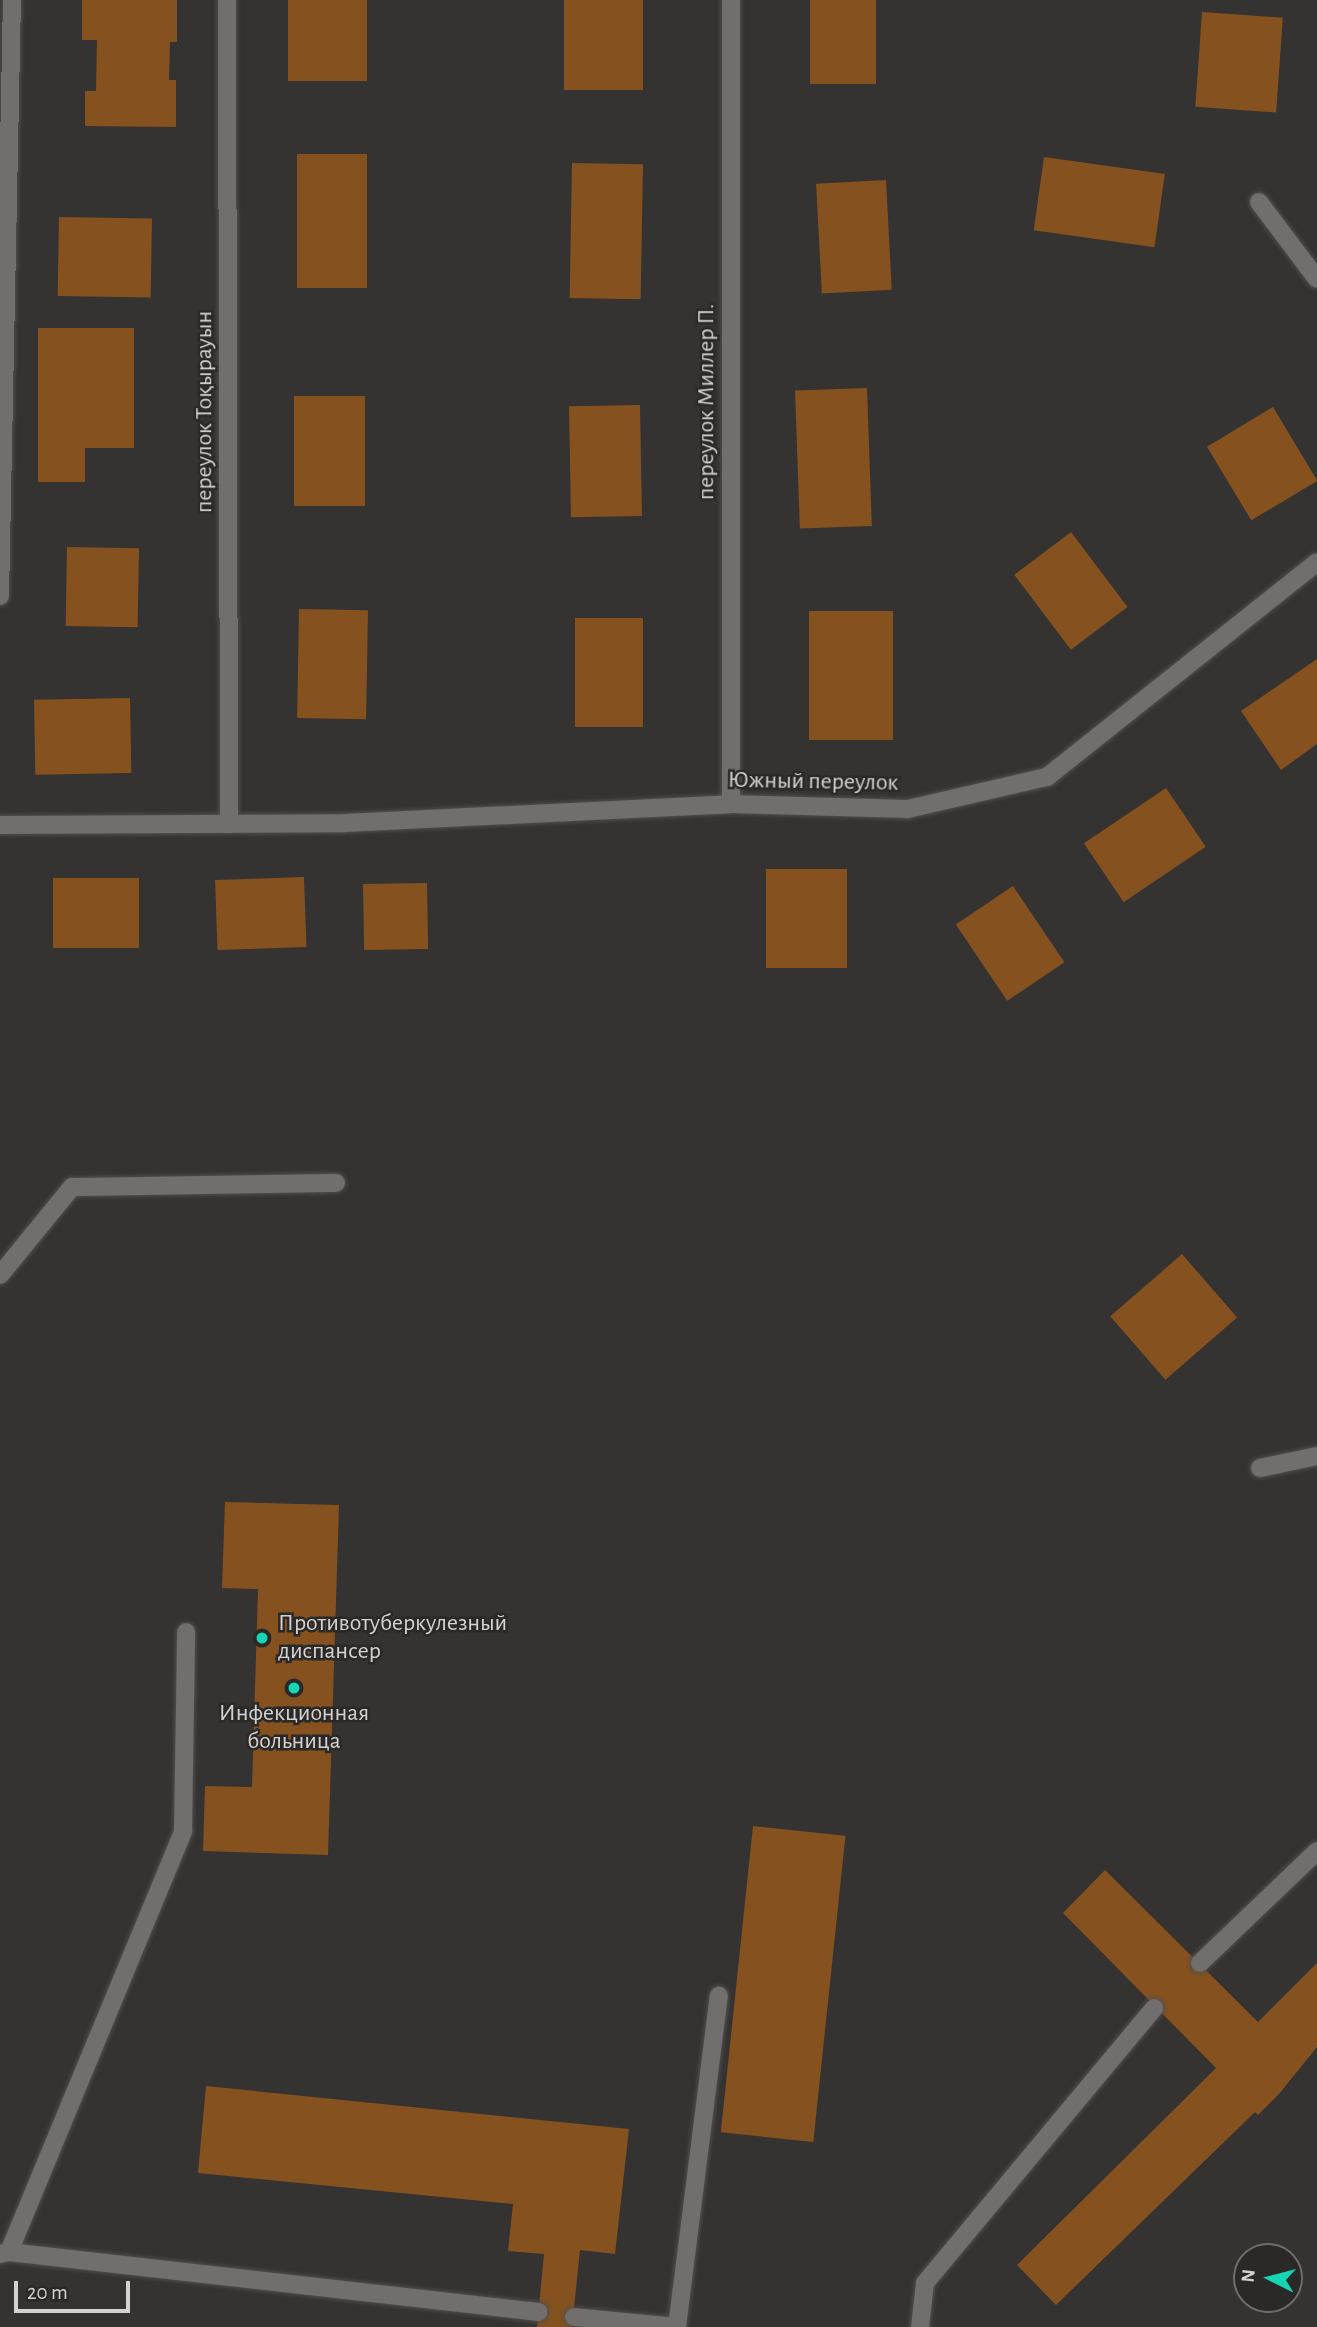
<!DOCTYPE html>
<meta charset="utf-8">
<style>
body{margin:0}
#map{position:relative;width:1317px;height:2327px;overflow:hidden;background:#353232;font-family:"Alegreya Sans",sans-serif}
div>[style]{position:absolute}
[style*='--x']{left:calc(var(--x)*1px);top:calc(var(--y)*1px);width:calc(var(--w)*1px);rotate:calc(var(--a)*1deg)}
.building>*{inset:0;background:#85521f;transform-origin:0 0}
.roads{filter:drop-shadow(0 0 2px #504e4d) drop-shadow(0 0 2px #504e4d)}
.lane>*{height:18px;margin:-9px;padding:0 9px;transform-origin:9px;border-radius:9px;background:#716e6d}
.street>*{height:18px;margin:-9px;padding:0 9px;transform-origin:9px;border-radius:9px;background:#716e6d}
.dots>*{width:19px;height:19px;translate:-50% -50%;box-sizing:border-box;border:4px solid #2b2828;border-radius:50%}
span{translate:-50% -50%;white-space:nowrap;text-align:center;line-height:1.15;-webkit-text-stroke:5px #2b2828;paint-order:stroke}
.street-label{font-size:24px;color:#d3d2d1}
.poi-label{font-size:24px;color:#d3d2d1}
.left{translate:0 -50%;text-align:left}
.north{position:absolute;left:1233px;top:2243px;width:70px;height:70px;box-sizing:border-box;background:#2b2828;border:2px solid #6e6c6c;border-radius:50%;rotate:276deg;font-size:19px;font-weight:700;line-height:28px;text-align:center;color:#d3d2d1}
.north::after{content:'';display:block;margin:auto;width:24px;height:32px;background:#16d5b3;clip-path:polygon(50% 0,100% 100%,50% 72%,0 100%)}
.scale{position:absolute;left:14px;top:2281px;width:116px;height:32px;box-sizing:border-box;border:4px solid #d3d2d1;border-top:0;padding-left:9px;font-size:21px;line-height:24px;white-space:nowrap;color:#d3d2d1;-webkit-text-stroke:5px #2b2828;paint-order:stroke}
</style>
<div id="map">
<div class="building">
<div style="clip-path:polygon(82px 0,177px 0,177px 42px,170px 42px,169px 80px,176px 80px,176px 127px,85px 126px,85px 91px,96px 91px,97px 40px,82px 40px)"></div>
<div style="left:288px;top:0;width:79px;height:81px"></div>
<div style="left:564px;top:0;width:79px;height:90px"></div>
<div style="left:810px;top:0;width:66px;height:84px"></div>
<div style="left:1202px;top:12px;width:81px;height:95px;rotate:4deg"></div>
<div style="left:297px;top:154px;width:70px;height:134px"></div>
<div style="left:1044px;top:157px;width:122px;height:74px;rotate:8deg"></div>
<div style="left:572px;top:163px;width:71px;height:135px;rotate:1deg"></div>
<div style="left:886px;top:180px;width:110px;height:70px;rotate:87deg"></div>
<div style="left:59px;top:217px;width:93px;height:79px;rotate:1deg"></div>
<div style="clip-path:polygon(38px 328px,134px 328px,134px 448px,85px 448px,85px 482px,38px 482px)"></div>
<div style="left:867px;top:388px;width:138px;height:72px;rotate:88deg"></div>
<div style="left:365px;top:396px;width:110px;height:71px;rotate:90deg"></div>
<div style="left:640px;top:405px;width:111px;height:71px;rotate:89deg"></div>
<div style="left:1273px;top:407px;width:86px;height:77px;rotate:59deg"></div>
<div style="left:1071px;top:532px;width:94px;height:71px;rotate:53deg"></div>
<div style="left:67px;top:547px;width:72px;height:79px;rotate:1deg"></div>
<div style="left:299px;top:609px;width:69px;height:109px;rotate:1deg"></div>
<div style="left:809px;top:611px;width:84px;height:129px"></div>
<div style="left:643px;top:618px;width:109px;height:68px;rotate:90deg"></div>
<div style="clip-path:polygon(1317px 659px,1317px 744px,1281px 770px,1241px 711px)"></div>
<div style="left:130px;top:698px;width:75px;height:96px;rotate:89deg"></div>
<div style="left:1166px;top:788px;width:71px;height:99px;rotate:56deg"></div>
<div style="left:766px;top:869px;width:81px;height:99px"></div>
<div style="left:304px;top:877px;width:70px;height:89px;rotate:88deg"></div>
<div style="left:53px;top:878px;width:86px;height:70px"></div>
<div style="left:427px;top:883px;width:66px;height:64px;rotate:89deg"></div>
<div style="left:1013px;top:886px;width:92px;height:69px;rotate:56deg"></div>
<div style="left:1182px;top:1254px;width:84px;height:95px;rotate:49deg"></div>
<div style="clip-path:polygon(225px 1502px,339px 1505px,328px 1855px,203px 1851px,205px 1786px,252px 1787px,258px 1589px,222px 1588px)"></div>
<div style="left:753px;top:1826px;width:93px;height:308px;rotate:6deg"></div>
<div style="clip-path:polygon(1105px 1870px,1258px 2022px,1317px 1963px,1317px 2047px,1279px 2094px,1258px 2115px,1255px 2112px,1056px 2305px,1017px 2265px,1216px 2068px,1063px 1913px)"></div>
<div style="clip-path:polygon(206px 2086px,629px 2129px,615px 2254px,580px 2250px,572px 2327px,537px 2327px,544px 2254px,508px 2251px,513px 2204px,198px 2173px)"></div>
</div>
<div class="roads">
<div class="lane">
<div style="--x:1259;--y:202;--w:96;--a:53"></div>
<div style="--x:1200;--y:1963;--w:162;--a:-43.7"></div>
<div style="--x:9;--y:2252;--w:533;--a:6.46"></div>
<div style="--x:0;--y:2254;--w:9;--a:-13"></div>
<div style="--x:9;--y:2252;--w:456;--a:-67.5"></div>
<div style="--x:183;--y:1831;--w:199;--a:-89.1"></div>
<div style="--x:574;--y:2317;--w:102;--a:5.6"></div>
<div style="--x:677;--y:2327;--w:334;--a:-82.8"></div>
<div style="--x:920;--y:2327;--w:44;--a:-83.5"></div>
<div style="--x:925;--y:2283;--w:358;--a:-50.2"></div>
</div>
<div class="street">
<div style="--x:227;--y:0;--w:824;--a:89.86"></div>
<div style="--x:0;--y:596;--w:596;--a:-88.85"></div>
<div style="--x:731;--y:804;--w:804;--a:-90"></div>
<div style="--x:0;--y:825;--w:345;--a:-0.3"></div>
<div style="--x:345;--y:823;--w:386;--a:-2.8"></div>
<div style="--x:731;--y:804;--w:177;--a:1.6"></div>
<div style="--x:908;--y:809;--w:143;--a:-13"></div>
<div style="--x:1047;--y:777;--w:345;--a:-38.5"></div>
<div style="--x:0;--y:1275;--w:114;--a:-50.7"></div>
<div style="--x:72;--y:1187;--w:264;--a:-0.9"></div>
<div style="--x:1260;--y:1468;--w:58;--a:-11.9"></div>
</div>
</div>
<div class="dots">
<div style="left:262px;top:1638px;background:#16d5b3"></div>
<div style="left:294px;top:1688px;background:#16d5b3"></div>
</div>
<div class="street-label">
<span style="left:707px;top:402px;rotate:-90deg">переулок Миллер П.</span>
<span style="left:205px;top:412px;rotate:-90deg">переулок Тоқырауын</span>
<span style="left:813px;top:782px;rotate:1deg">Южный переулок</span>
</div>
<div class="poi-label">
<span class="left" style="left:278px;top:1638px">Противотуберкулезный<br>диспансер</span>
<span style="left:294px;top:1728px">Инфекционная<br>больница</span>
</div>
<div class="north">N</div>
<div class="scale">20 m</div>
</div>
